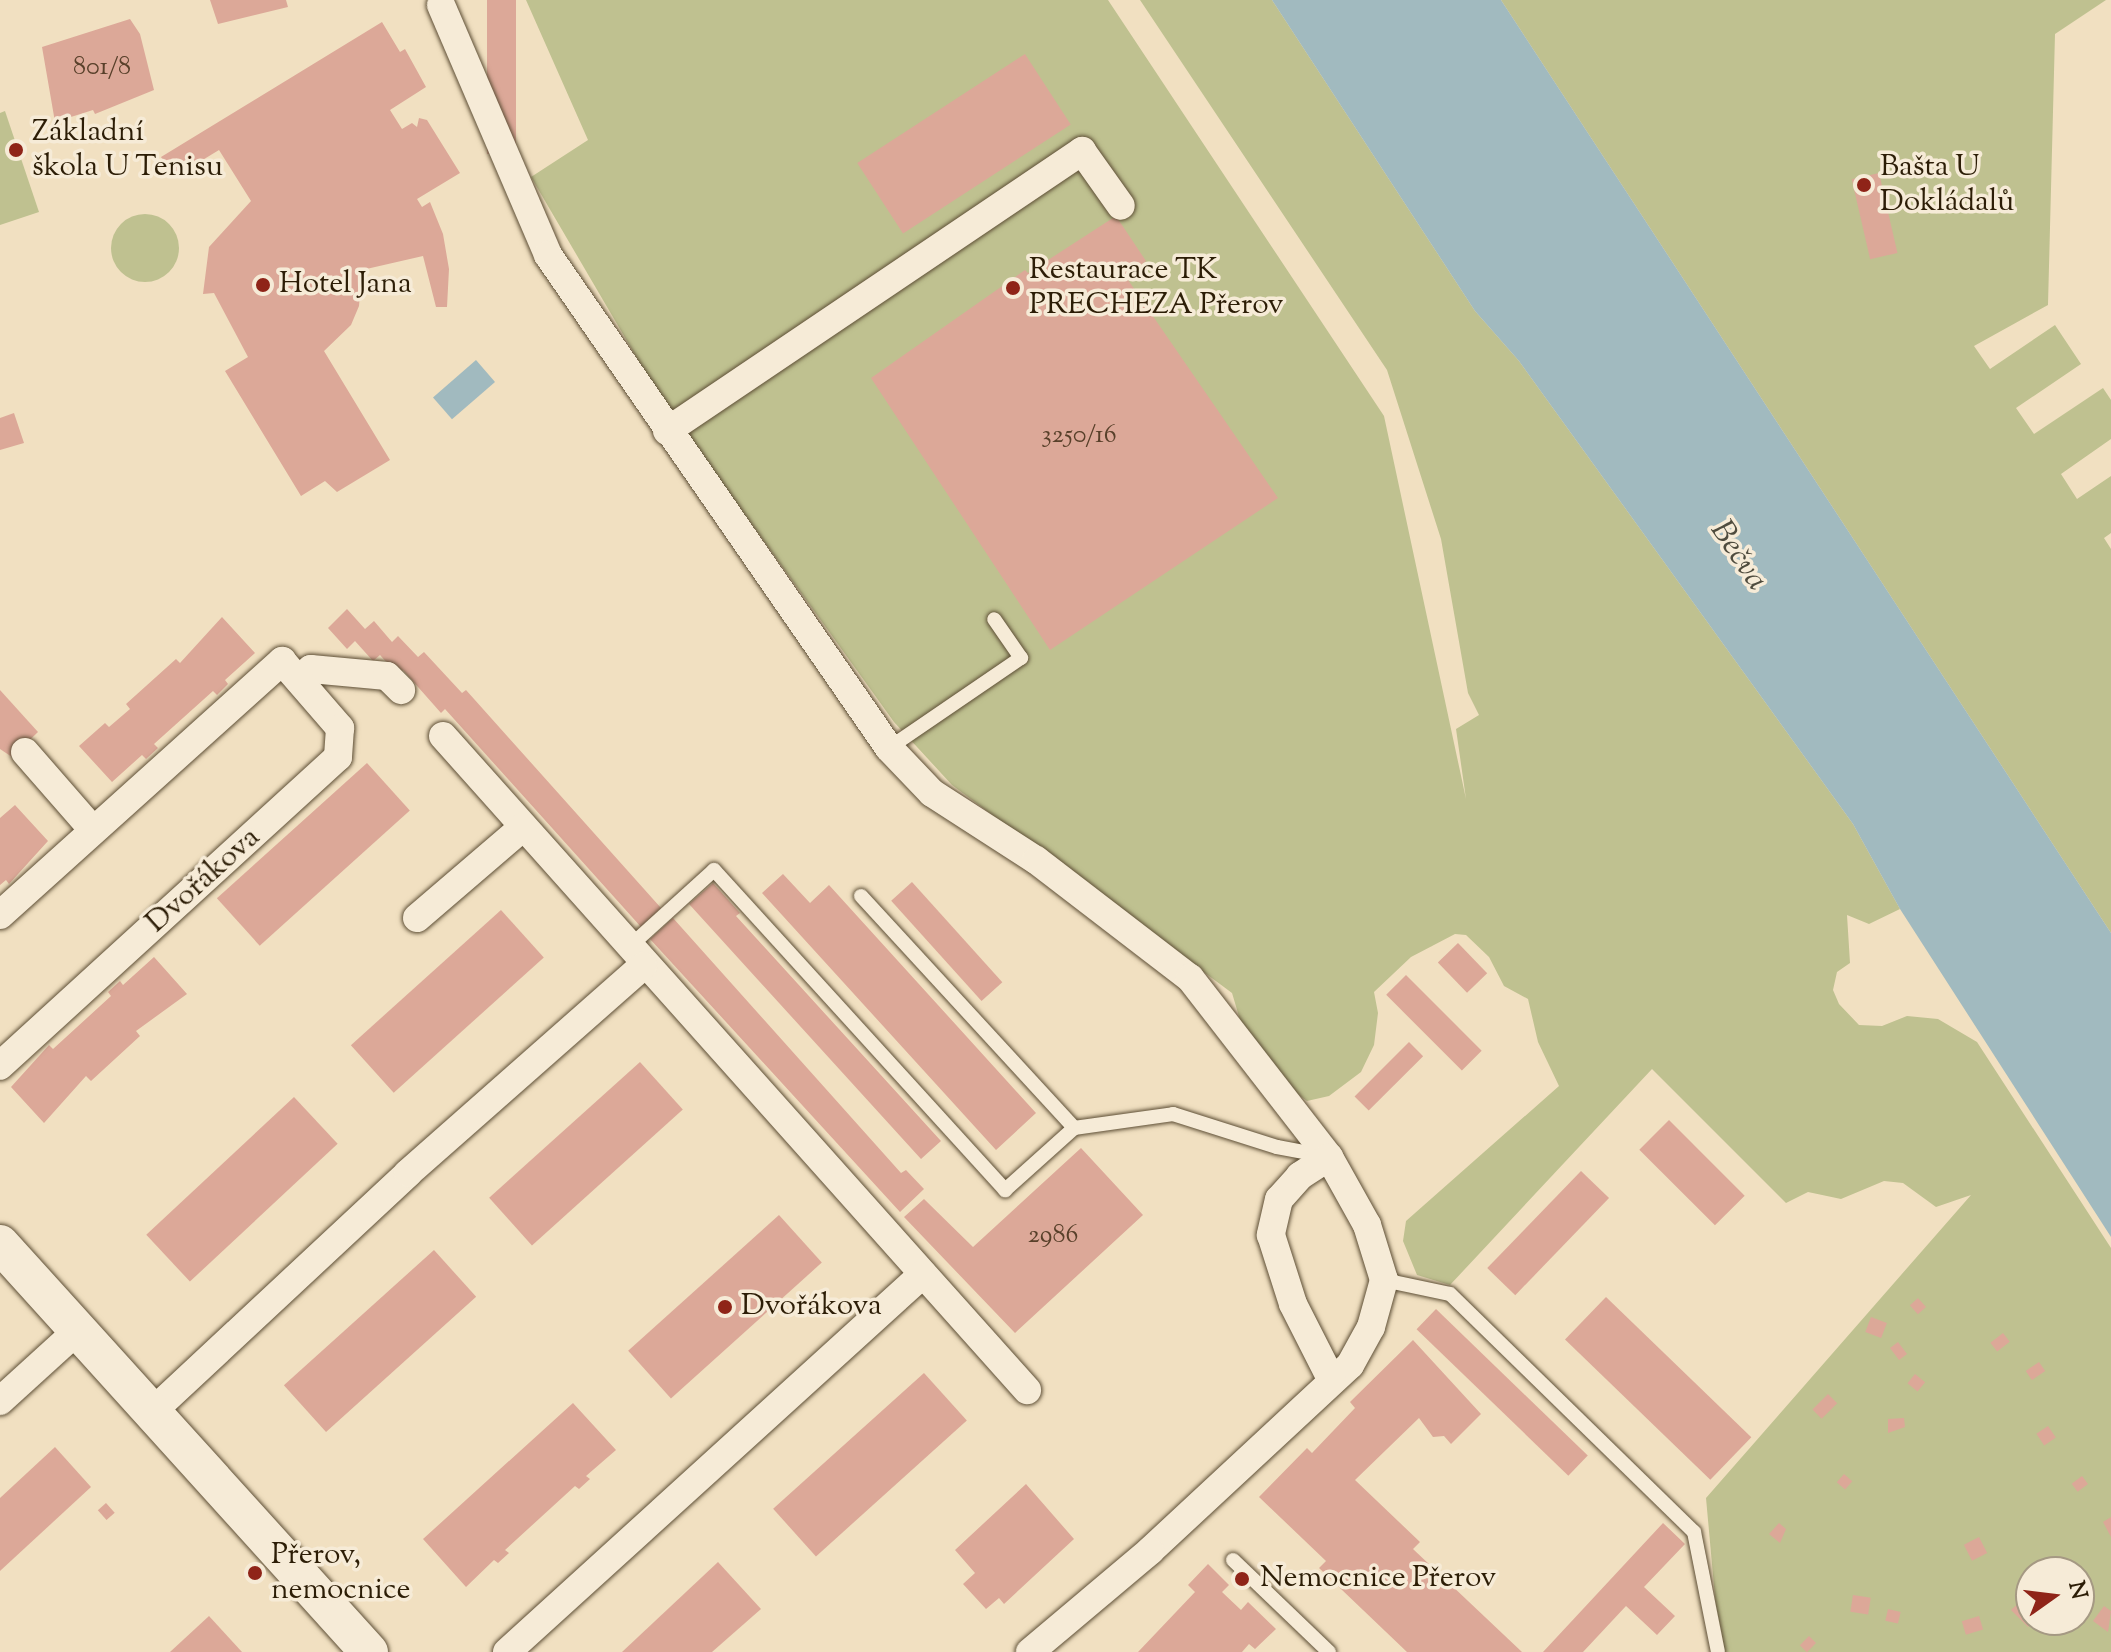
<!DOCTYPE html>
<meta charset="utf-8">
<style>
body{margin:0}
#map{position:relative;width:2111px;height:1652px;overflow:hidden;background:#f1e0c1;font-family:"Sorts Mill Goudy",serif}
div>[style]{position:absolute}
[style*='--x']{left:calc(var(--x)*1px);top:calc(var(--y)*1px);width:calc(var(--w)*1px);rotate:calc(var(--a)*1deg)}
.green>*{inset:0;background:#bfc190}
.round{border-radius:50%}
.water>*{inset:0;background:#a1babf;transform-origin:0 0}
.building>*{inset:0;background:#dca898;transform-origin:0 0}
.roads{filter:drop-shadow(0 0 2px #5d4e35) drop-shadow(0 0 2px #5d4e35)}
.lane>*{height:14px;margin:-7px;padding:0 7px;transform-origin:7px;border-radius:7px;background:#f6ebd7}
.street>*{height:28px;margin:-14px;padding:0 14px;transform-origin:14px;border-radius:14px;background:#f6ebd7}
.secondary>*{height:38px;margin:-19px;padding:0 19px;transform-origin:19px;border-radius:19px;background:#f6ebd7}
.dots>*{width:22px;height:22px;translate:-50% -50%;box-sizing:border-box;border:4px solid #f6ebd7;border-radius:50%}
span{translate:-50% -50%;white-space:nowrap;text-align:center;line-height:1.15;-webkit-text-stroke:7px #f6ebd7;paint-order:stroke}
.number-label{font-size:26px;color:#58402a}
.number-label span{-webkit-text-stroke-width:0}
.poi-label{font-size:30px;color:#2c1d06}
.left{translate:0 -50%;text-align:left}
.street-label{font-size:30px;color:#2c1d06}
.water-label{font-size:32px;color:#4f4c3e;font-style:italic}
.north{position:absolute;left:2015px;top:1556px;width:80px;height:80px;box-sizing:border-box;background:#f6ebd7;border:2px solid #a59983;border-radius:50%;rotate:76deg;font-size:22px;font-weight:700;line-height:32px;text-align:center;color:#2c1d06}
.north::after{content:'';display:block;margin:auto;width:28px;height:36px;background:#8f2418;clip-path:polygon(50% 0,100% 100%,50% 72%,0 100%)}
</style>
<div id="map">
<div class="green">
<div style="clip-path:polygon(evenodd,526px 0,1108px 0,1384px 416px,1466px 799px,1456px 729px,1479px 715px,1468px 693px,1441px 539px,1387px 370px,1140px 0,1272px 0,1475px 311px,1519px 361px,1853px 824px,1900px 909px,1869px 924px,1847px 915px,1850px 963px,1837px 972px,1833px 990px,1839px 1004px,1859px 1025px,1882px 1026px,1907px 1016px,1938px 1019px,1977px 1042px,2111px 1248px,2111px 1652px,1720px 1652px,1706px 1498px,1971px 1195px,1936px 1207px,1903px 1183px,1884px 1181px,1841px 1199px,1808px 1192px,1786px 1203px,1652px 1069px,1450px 1285px,1417px 1275px,1403px 1241px,1406px 1221px,1559px 1086px,1538px 1042px,1528px 999px,1504px 986px,1489px 957px,1466px 935px,1455px 934px,1411px 957px,1374px 992px,1378px 1013px,1374px 1045px,1361px 1072px,1329px 1096px,1307px 1101px,1281px 1082px,1241px 1023px,1232px 993px,952px 785px,894px 722px,658px 394px,531px 177px,588px 140px,526px 0,2031px 1572px,2079px 1572px,2079px 1620px,2031px 1620px,2031px 1572px)"></div>
<div style="clip-path:polygon(1501px 0,2106px 0,2055px 34px,2048px 305px,1974px 346px,1990px 369px,2055px 325px,2081px 364px,2016px 408px,2034px 434px,2103px 388px,2111px 400px,2111px 439px,2061px 474px,2077px 499px,2111px 476px,2111px 533px,2104px 538px,2111px 549px,2111px 933px)"></div>
<div style="clip-path:polygon(5px 111px,39px 212px,0 225px,0 113px)"></div>
<div class="round" style="left:111px;top:214px;width:68px;height:68px"></div>
</div>
<div class="water">
<div style="clip-path:polygon(1272px 0,1501px 0,2111px 933px,2111px 1237px,1900px 909px,1853px 824px,1519px 361px,1475px 311px)"></div>
<div style="left:476px;top:360px;width:29px;height:57px;rotate:49deg"></div>
</div>
<div class="building">
<div style="clip-path:polygon(210px 0,286px 0,288px 7px,218px 24px)"></div>
<div style="left:487px;top:0;width:29px;height:154px"></div>
<div style="clip-path:polygon(130px 19px,140px 34px,154px 90px,95px 114px,93px 110px,55px 122px,42px 47px)"></div>
<div style="clip-path:polygon(382px 22px,400px 52px,405px 49px,426px 87px,390px 110px,402px 129px,412px 123px,417px 127px,419px 118px,427px 120px,460px 173px,417px 199px,422px 207px,430px 202px,443px 234px,449px 269px,447px 307px,436px 307px,423px 256px,362px 270px,359px 306px,351px 325px,324px 351px,390px 460px,337px 492px,325px 481px,301px 496px,225px 371px,248px 357px,214px 293px,203px 294px,209px 247px,251px 201px,219px 150px,173px 178px,161px 157px)"></div>
<div style="left:1025px;top:54px;width:84px;height:200px;rotate:57deg"></div>
<div style="left:1879px;top:173px;width:82px;height:28px;rotate:77deg"></div>
<div style="clip-path:polygon(1116px 216px,1146px 261px,1126px 277px,1278px 498px,1050px 650px,871px 378px,1025px 270px,1028px 273px)"></div>
<div style="clip-path:polygon(14px 413px,24px 443px,0 450px,0 418px)"></div>
<div style="clip-path:polygon(347px 609px,365px 629px,374px 621px,392px 642px,398px 636px,418px 657px,424px 652px,462px 693px,466px 690px,661px 908px,641px 927px,445px 709px,441px 713px,403px 670px,398px 675px,380px 655px,373px 661px,355px 641px,347px 649px,328px 628px)"></div>
<div style="clip-path:polygon(222px 617px,255px 653px,225px 680px,228px 684px,217px 695px,213px 691px,154px 744px,158px 748px,146px 759px,142px 755px,112px 782px,79px 746px,105px 723px,109px 727px,130px 709px,126px 704px,176px 659px,180px 663px)"></div>
<div style="clip-path:polygon(0 690px,38px 732px,12px 757px,0 749px)"></div>
<div style="left:367px;top:763px;width:64px;height:202px;rotate:48deg"></div>
<div style="clip-path:polygon(15px 805px,48px 841px,9px 884px,6px 880px,0 885px,0 818px)"></div>
<div style="clip-path:polygon(783px 874px,810px 903px,829px 885px,1036px 1113px,996px 1150px,762px 893px)"></div>
<div style="left:912px;top:882px;width:135px;height:28px;rotate:48deg"></div>
<div style="clip-path:polygon(713px 883px,740px 913px,736px 916px,941px 1141px,921px 1159px,689px 904px)"></div>
<div style="left:501px;top:910px;width:64px;height:202px;rotate:48deg"></div>
<div style="clip-path:polygon(673px 918px,901px 1173px,906px 1170px,924px 1189px,900px 1212px,650px 939px)"></div>
<div style="left:1458px;top:943px;width:42px;height:28px;rotate:46deg"></div>
<div style="clip-path:polygon(154px 957px,187px 994px,136px 1031px,140px 1036px,91px 1081px,86px 1076px,44px 1123px,11px 1087px,49px 1045px,53px 1049px,111px 996px,108px 992px,120px 981px,123px 985px)"></div>
<div style="left:1406px;top:975px;width:107px;height:28px;rotate:45deg"></div>
<div style="left:1409px;top:1042px;width:20px;height:77px;rotate:45deg"></div>
<div style="left:640px;top:1062px;width:64px;height:203px;rotate:48deg"></div>
<div style="left:294px;top:1097px;width:64px;height:202px;rotate:47deg"></div>
<div style="left:1669px;top:1120px;width:107px;height:42px;rotate:45deg"></div>
<div style="clip-path:polygon(1081px 1148px,1143px 1215px,1015px 1333px,904px 1217px,924px 1199px,973px 1247px)"></div>
<div style="left:1581px;top:1171px;width:39px;height:135px;rotate:44deg"></div>
<div style="left:779px;top:1215px;width:64px;height:203px;rotate:48deg"></div>
<div style="left:434px;top:1250px;width:63px;height:202px;rotate:48deg"></div>
<div style="left:1606px;top:1297px;width:202px;height:59px;rotate:44deg"></div>
<div style="left:1918px;top:1298px;width:12px;height:11px;rotate:48deg"></div>
<div style="left:1436px;top:1309px;width:211px;height:28px;rotate:44deg"></div>
<div style="left:1871px;top:1317px;width:17px;height:16px;rotate:21deg"></div>
<div style="left:2003px;top:1333px;width:11px;height:16px;rotate:52deg"></div>
<div style="clip-path:polygon(1413px 1340px,1481px 1414px,1451px 1444px,1444px 1436px,1433px 1437px,1419px 1418px,1355px 1480px,1420px 1542px,1413px 1549px,1522px 1652px,1407px 1652px,1319px 1568px,1326px 1561px,1259px 1497px,1307px 1448px,1312px 1453px,1355px 1408px,1350px 1402px)"></div>
<div style="left:1898px;top:1342px;width:15px;height:10px;rotate:53deg"></div>
<div style="left:2039px;top:1362px;width:11px;height:16px;rotate:56deg"></div>
<div style="left:924px;top:1373px;width:64px;height:203px;rotate:48deg"></div>
<div style="left:1915px;top:1374px;width:13px;height:12px;rotate:39deg"></div>
<div style="left:1828px;top:1394px;width:13px;height:22px;rotate:45deg"></div>
<div style="clip-path:polygon(573px 1403px,616px 1450px,586px 1476px,590px 1479px,579px 1489px,575px 1486px,505px 1550px,509px 1553px,498px 1563px,494px 1560px,466px 1587px,423px 1539px)"></div>
<div style="clip-path:polygon(1904px 1418px,1905px 1427px,1888px 1433px,1888px 1419px)"></div>
<div style="left:2048px;top:1426px;width:14px;height:14px;rotate:56deg"></div>
<div style="clip-path:polygon(55px 1447px,91px 1487px,0 1571px,0 1498px)"></div>
<div style="left:1844px;top:1474px;width:11px;height:11px;rotate:41deg"></div>
<div style="left:2082px;top:1476px;width:10px;height:13px;rotate:53deg"></div>
<div style="clip-path:polygon(1026px 1484px,1074px 1539px,1004px 1604px,999px 1598px,986px 1609px,963px 1584px,975px 1573px,955px 1550px)"></div>
<div style="left:106px;top:1503px;width:13px;height:11px;rotate:48deg"></div>
<div style="clip-path:polygon(2111px 1517px,2111px 1537px,2103px 1522px)"></div>
<div style="clip-path:polygon(1663px 1523px,1685px 1544px,1644px 1587px,1675px 1616px,1657px 1635px,1626px 1606px,1583px 1652px,1543px 1652px)"></div>
<div style="clip-path:polygon(1779px 1523px,1786px 1529px,1780px 1543px,1769px 1534px)"></div>
<div style="left:1979px;top:1537px;width:18px;height:17px;rotate:63deg"></div>
<div style="clip-path:polygon(718px 1562px,761px 1609px,712px 1652px,622px 1652px)"></div>
<div style="clip-path:polygon(1208px 1564px,1229px 1585px,1222px 1592px,1241px 1610px,1248px 1602px,1276px 1629px,1255px 1649px,1249px 1644px,1242px 1652px,1138px 1652px,1195px 1592px,1188px 1585px)"></div>
<div style="left:1853px;top:1595px;width:18px;height:17px;rotate:9deg"></div>
<div style="clip-path:polygon(2025px 1597px,2034px 1620px,2028px 1627px,2011px 1610px)"></div>
<div style="clip-path:polygon(2104px 1606px,2111px 1611px,2108px 1632px,2093px 1621px)"></div>
<div style="left:1888px;top:1609px;width:13px;height:12px;rotate:13deg"></div>
<div style="clip-path:polygon(209px 1616px,242px 1652px,170px 1652px)"></div>
<div style="left:1979px;top:1616px;width:14px;height:18px;rotate:73deg"></div>
<div style="left:1809px;top:1636px;width:10px;height:13px;rotate:45deg"></div>
</div>
<div class="roads">
<div class="lane">
<div style="--x:889;--y:748;--w:160;--a:-34.3"></div>
<div style="--x:1021;--y:658;--w:47;--a:-124.7"></div>
<div style="--x:861;--y:896;--w:315;--a:47.4"></div>
<div style="--x:1074;--y:1128;--w:100;--a:-8"></div>
<div style="--x:1173;--y:1114;--w:109;--a:17.6"></div>
<div style="--x:1277;--y:1147;--w:48;--a:10.8"></div>
<div style="--x:628;--y:948;--w:116;--a:-42.2"></div>
<div style="--x:714;--y:870;--w:433;--a:47.7"></div>
<div style="--x:1005;--y:1190;--w:93;--a:-41.9"></div>
<div style="--x:1384;--y:1280;--w:67;--a:12"></div>
<div style="--x:1450;--y:1294;--w:341;--a:44.3"></div>
<div style="--x:1694;--y:1532;--w:122;--a:78.7"></div>
<div style="--x:1233;--y:1560;--w:133;--a:43.8"></div>
</div>
<div class="street">
<div style="--x:441;--y:5;--w:272;--a:66.8"></div>
<div style="--x:548;--y:255;--w:599;--a:55.33"></div>
<div style="--x:889;--y:748;--w:62;--a:46.3"></div>
<div style="--x:932;--y:793;--w:124;--a:32.8"></div>
<div style="--x:1036;--y:860;--w:194;--a:37.5"></div>
<div style="--x:1190;--y:978;--w:227;--a:52.2"></div>
<div style="--x:1329;--y:1157;--w:78;--a:60.8"></div>
<div style="--x:1367;--y:1225;--w:58;--a:72.8"></div>
<div style="--x:1384;--y:1280;--w:49;--a:105.5"></div>
<div style="--x:1371;--y:1327;--w:43;--a:118.9"></div>
<div style="--x:1350;--y:1365;--w:273;--a:137.1"></div>
<div style="--x:1150;--y:1551;--w:157;--a:139.9"></div>
<div style="--x:667;--y:431;--w:501;--a:-34.01"></div>
<div style="--x:1082;--y:151;--w:67;--a:54.7"></div>
<div style="--x:299;--y:680;--w:16;--a:-43"></div>
<div style="--x:311;--y:669;--w:76;--a:5.3"></div>
<div style="--x:387;--y:676;--w:20;--a:45"></div>
<div style="--x:443;--y:736;--w:877;--a:48.24"></div>
<div style="--x:25;--y:752;--w:103;--a:48.9"></div>
<div style="--x:0;--y:915;--w:380;--a:-42"></div>
<div style="--x:282;--y:661;--w:89;--a:49.1"></div>
<div style="--x:340;--y:728;--w:29;--a:94"></div>
<div style="--x:338;--y:757;--w:458;--a:137.6"></div>
<div style="--x:417;--y:918;--w:140;--a:-40.6"></div>
<div style="--x:1329;--y:1157;--w:35;--a:147"></div>
<div style="--x:1300;--y:1176;--w:31;--a:132"></div>
<div style="--x:1279;--y:1199;--w:37;--a:103"></div>
<div style="--x:1271;--y:1235;--w:72;--a:72.3"></div>
<div style="--x:1293;--y:1304;--w:86;--a:63.1"></div>
<div style="--x:0;--y:1401;--w:104;--a:-42.3"></div>
<div style="--x:151;--y:1413;--w:352;--a:-43"></div>
<div style="--x:408;--y:1173;--w:313;--a:-41.4"></div>
<div style="--x:507;--y:1652;--w:562;--a:-42.26"></div>
</div>
<div class="secondary">
<div style="--x:0;--y:1244;--w:550;--a:47.87"></div>
</div>
</div>
<div class="dots">
<div style="left:16px;top:150px;background:#8f2418"></div>
<div style="left:1864px;top:185px;background:#8f2418"></div>
<div style="left:263px;top:285px;background:#8f2418"></div>
<div style="left:1013px;top:288px;background:#8f2418"></div>
<div style="left:725px;top:1307px;background:#8f2418"></div>
<div style="left:255px;top:1573px;background:#8f2418"></div>
<div style="left:1242px;top:1579px;background:#8f2418"></div>
</div>
<div class="number-label">
<span style="left:102px;top:68px">801/8</span>
<span style="left:1079px;top:436px">3250/16</span>
<span style="left:1053px;top:1236px">2986</span>
</div>
<div class="poi-label">
<span class="left" style="left:32px;top:150px">Základní<br>škola U Tenisu</span>
<span class="left" style="left:1880px;top:185px">Bašta U<br>Dokládalů</span>
<span class="left" style="left:1029px;top:288px">Restaurace TK<br>PRECHEZA Přerov</span>
<span class="left" style="left:279px;top:285px">Hotel Jana</span>
<span class="left" style="left:741px;top:1307px">Dvořákova</span>
<span class="left" style="left:271px;top:1573px">Přerov,<br>nemocnice</span>
<span class="left" style="left:1260px;top:1579px">Nemocnice Přerov</span>
</div>
<div class="street-label">
<span style="left:204px;top:881px;rotate:-42deg">Dvořákova</span>
</div>
<div class="water-label">
<span style="left:1738px;top:556px;rotate:56deg">Bečva</span>
</div>
<div class="north">N</div>
</div>
